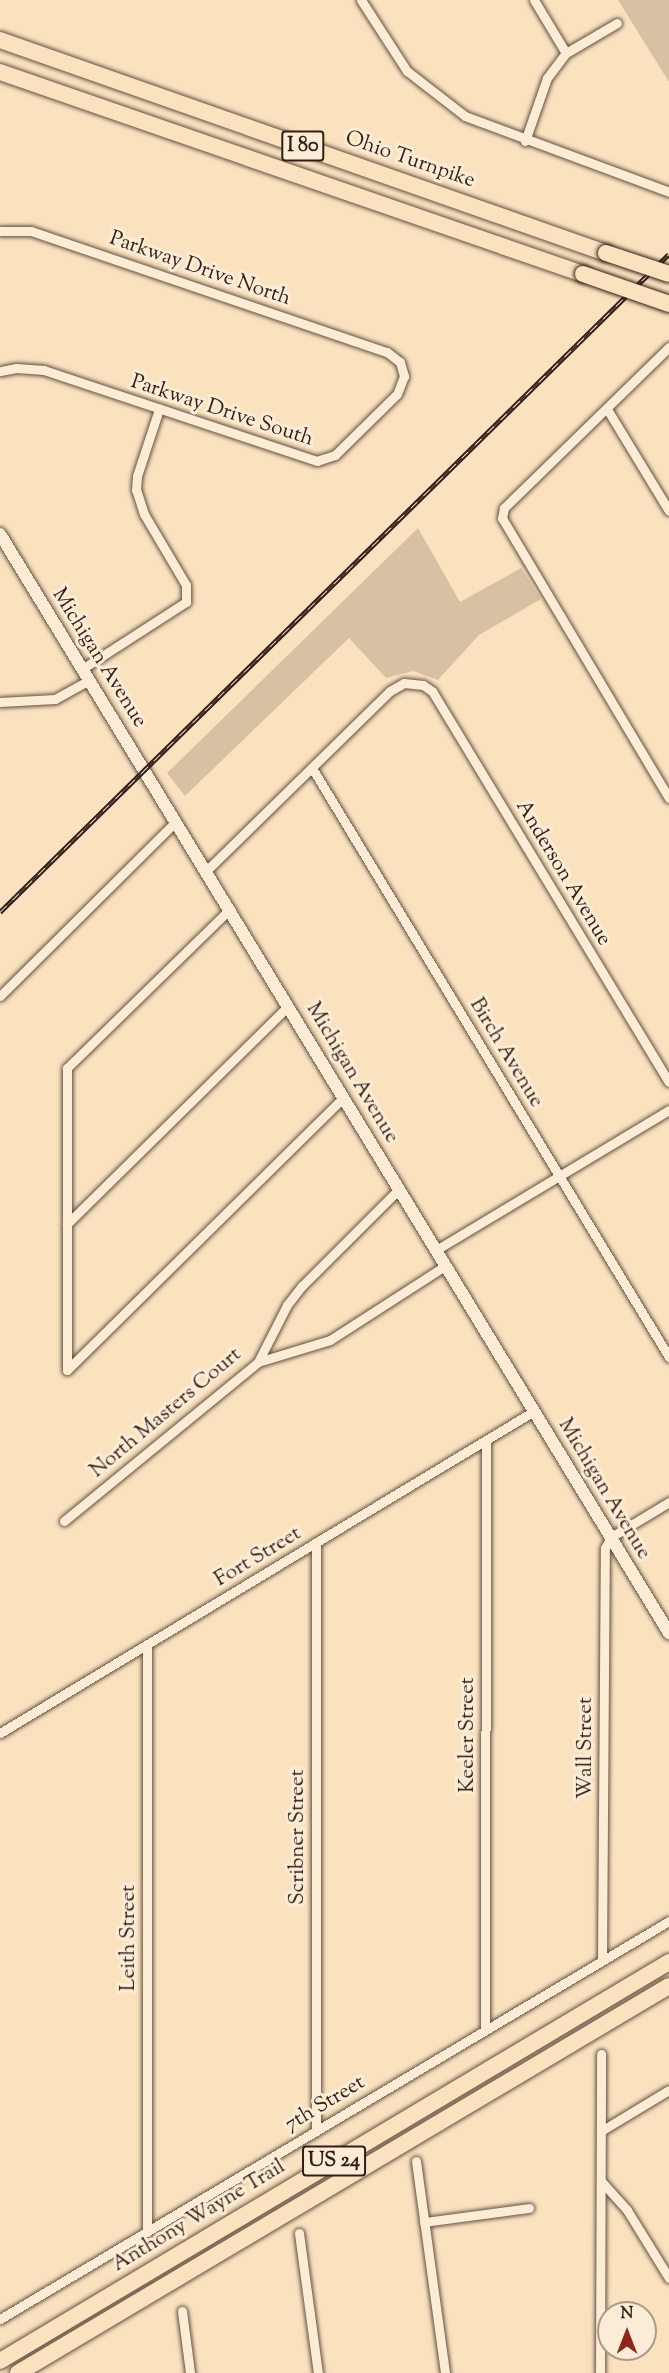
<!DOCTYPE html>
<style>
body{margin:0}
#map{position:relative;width:669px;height:2373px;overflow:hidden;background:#fbe2bf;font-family:"Sorts Mill Goudy",serif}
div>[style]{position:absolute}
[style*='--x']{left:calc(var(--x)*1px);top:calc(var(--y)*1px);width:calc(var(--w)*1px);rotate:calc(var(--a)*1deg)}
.green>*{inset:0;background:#d8c1a3}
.roads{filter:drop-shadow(0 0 2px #635042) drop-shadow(0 0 2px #635042)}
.street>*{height:9px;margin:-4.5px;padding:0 4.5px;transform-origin:4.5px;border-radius:4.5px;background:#fcecd5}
.secondary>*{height:12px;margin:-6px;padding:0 6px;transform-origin:6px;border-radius:6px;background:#fcecd5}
.highway>*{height:16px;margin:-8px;padding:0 8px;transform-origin:8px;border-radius:8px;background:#fbe2bf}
.rail>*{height:5px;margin-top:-2.5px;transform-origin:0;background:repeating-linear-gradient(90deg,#fcecd5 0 9px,#301f19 0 18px);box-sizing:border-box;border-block:2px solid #301f19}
.bridges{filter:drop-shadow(0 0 2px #301f19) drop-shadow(0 0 2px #301f19)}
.highway-bridge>*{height:16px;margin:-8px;padding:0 8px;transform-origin:8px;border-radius:8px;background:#fbe2bf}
span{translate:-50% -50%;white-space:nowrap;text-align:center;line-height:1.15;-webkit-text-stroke:6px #fcecd5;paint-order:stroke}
.shield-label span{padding:2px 4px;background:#fcecd5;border:2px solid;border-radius:4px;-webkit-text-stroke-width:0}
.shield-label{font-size:20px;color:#301f19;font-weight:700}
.street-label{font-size:21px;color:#301f19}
.north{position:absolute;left:597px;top:2301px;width:60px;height:60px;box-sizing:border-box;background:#fcecd5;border:2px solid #aa9a8a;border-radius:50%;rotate:0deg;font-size:16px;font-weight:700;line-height:24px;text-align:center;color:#301f19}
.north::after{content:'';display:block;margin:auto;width:21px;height:27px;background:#8f2418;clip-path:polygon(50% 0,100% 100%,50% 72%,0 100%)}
</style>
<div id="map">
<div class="green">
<div style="clip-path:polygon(618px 0,669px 0,669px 82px)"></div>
<div style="clip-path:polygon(418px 528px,460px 602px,521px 568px,541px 599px,479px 635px,438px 680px,413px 671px,386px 678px,349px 638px,185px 796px,167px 773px)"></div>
</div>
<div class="roads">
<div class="street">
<div style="--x:361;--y:0;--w:85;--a:57.1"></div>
<div style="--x:407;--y:71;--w:73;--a:37.8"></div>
<div style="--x:465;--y:116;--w:218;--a:20.4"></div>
<div style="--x:534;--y:0;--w:62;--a:58.9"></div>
<div style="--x:525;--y:141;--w:67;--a:-70.8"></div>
<div style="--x:547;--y:78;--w:31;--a:-53"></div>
<div style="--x:566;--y:53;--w:59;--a:-30.5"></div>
<div style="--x:0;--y:231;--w:31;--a:0"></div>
<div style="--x:31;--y:231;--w:376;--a:18.8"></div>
<div style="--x:387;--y:352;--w:16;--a:38"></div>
<div style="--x:400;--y:362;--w:15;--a:74"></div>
<div style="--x:404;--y:376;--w:19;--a:111"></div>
<div style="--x:397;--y:394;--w:87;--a:135.5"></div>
<div style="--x:335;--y:455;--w:19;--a:162"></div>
<div style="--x:317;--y:461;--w:288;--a:-161.6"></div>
<div style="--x:44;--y:370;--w:28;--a:-176"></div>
<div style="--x:16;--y:368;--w:16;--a:169"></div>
<div style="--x:669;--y:347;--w:231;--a:135.7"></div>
<div style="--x:504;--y:508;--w:10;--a:101"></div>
<div style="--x:502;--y:518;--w:326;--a:59.2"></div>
<div style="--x:607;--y:409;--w:119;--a:58.7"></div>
<div style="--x:82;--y:669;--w:124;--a:-32.8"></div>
<div style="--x:186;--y:602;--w:17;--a:-90"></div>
<div style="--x:186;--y:585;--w:82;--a:-120.6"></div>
<div style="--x:144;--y:514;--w:25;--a:-108"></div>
<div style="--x:136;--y:490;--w:14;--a:-86"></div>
<div style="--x:137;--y:476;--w:71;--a:-71.8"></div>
<div style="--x:0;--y:702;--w:55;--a:-3.1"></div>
<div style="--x:55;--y:699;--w:39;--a:-29"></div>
<div style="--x:312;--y:768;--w:689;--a:58.78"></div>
<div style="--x:206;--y:871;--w:257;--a:-44.4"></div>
<div style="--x:390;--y:691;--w:16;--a:-30"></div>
<div style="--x:404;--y:683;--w:19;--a:6"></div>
<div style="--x:423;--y:685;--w:11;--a:34"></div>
<div style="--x:432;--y:691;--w:457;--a:58.8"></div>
<div style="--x:0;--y:996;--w:248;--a:-44.8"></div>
<div style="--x:67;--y:1224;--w:310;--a:-44.6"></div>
<div style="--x:436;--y:1250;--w:272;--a:-31"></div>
<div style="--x:258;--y:1362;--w:75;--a:-17"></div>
<div style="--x:330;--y:1340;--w:137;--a:-32.8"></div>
<div style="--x:67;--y:1370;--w:302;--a:-90"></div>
<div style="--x:67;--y:1068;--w:228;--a:-44.3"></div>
<div style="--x:67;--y:1370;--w:389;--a:-44.6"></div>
<div style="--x:64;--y:1521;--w:251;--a:-39.3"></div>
<div style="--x:258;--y:1362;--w:64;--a:-63"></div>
<div style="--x:287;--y:1305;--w:24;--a:-52"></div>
<div style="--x:302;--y:1286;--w:137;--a:-45"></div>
<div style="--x:316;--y:1543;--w:588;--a:90"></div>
<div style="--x:147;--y:1644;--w:588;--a:90"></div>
<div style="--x:0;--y:1733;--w:624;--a:-31.09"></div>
<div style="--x:602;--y:1960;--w:412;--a:-89.6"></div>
<div style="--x:605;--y:1548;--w:13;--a:-61"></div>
<div style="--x:611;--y:1537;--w:68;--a:-31.1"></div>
<div style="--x:485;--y:2030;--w:589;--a:-89.9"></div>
<div style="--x:601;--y:2131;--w:79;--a:-31.1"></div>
<div style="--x:416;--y:2161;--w:214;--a:82.2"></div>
<div style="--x:601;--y:2181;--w:39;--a:48"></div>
<div style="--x:627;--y:2210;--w:80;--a:58.3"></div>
<div style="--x:424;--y:2222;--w:106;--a:-7.6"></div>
<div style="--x:299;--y:2233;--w:141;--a:82.3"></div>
<div style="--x:182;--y:2311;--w:63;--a:82.6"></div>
<div style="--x:0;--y:2319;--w:778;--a:-30.75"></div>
<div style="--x:600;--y:2373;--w:319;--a:-89.8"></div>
</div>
<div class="secondary">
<div style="--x:0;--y:534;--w:1287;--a:58.67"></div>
</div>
<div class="highway">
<div style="--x:0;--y:40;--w:642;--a:19.37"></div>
<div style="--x:0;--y:72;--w:617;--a:19.11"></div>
<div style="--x:0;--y:2361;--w:779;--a:-30.81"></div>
<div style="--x:18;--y:2373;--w:757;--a:-30.73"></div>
</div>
</div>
<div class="rail">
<div style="--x:0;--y:912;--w:938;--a:-44.53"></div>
</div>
<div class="bridges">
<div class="highway-bridge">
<div style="--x:606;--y:253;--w:66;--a:18.4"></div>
<div style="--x:583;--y:274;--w:91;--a:19.2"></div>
</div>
</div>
<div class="shield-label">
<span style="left:303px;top:146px">I 80</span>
<span style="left:334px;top:2161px">US 24</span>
</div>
<div class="street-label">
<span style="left:410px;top:160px;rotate:19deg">Ohio Turnpike</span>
<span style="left:200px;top:269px;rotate:19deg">Parkway Drive North</span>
<span style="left:222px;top:411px;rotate:18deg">Parkway Drive South</span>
<span style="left:99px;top:658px;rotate:58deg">Michigan Avenue</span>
<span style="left:563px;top:873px;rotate:59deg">Anderson Avenue</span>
<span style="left:506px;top:1053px;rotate:59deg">Birch Avenue</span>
<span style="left:352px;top:1073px;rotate:59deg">Michigan Avenue</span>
<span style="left:166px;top:1413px;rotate:-40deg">North Masters Court</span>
<span style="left:604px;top:1489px;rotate:59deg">Michigan Avenue</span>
<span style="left:258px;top:1557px;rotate:-31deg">Fort Street</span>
<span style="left:468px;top:1735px;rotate:-90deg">Keeler Street</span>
<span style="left:586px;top:1748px;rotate:-90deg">Wall Street</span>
<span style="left:298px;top:1837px;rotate:-90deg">Scribner Street</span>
<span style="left:129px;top:1938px;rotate:-90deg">Leith Street</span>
<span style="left:325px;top:2104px;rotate:-31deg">7th Street</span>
<span style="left:199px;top:2216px;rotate:-31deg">Anthony Wayne Trail</span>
</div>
<div class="north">N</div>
</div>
